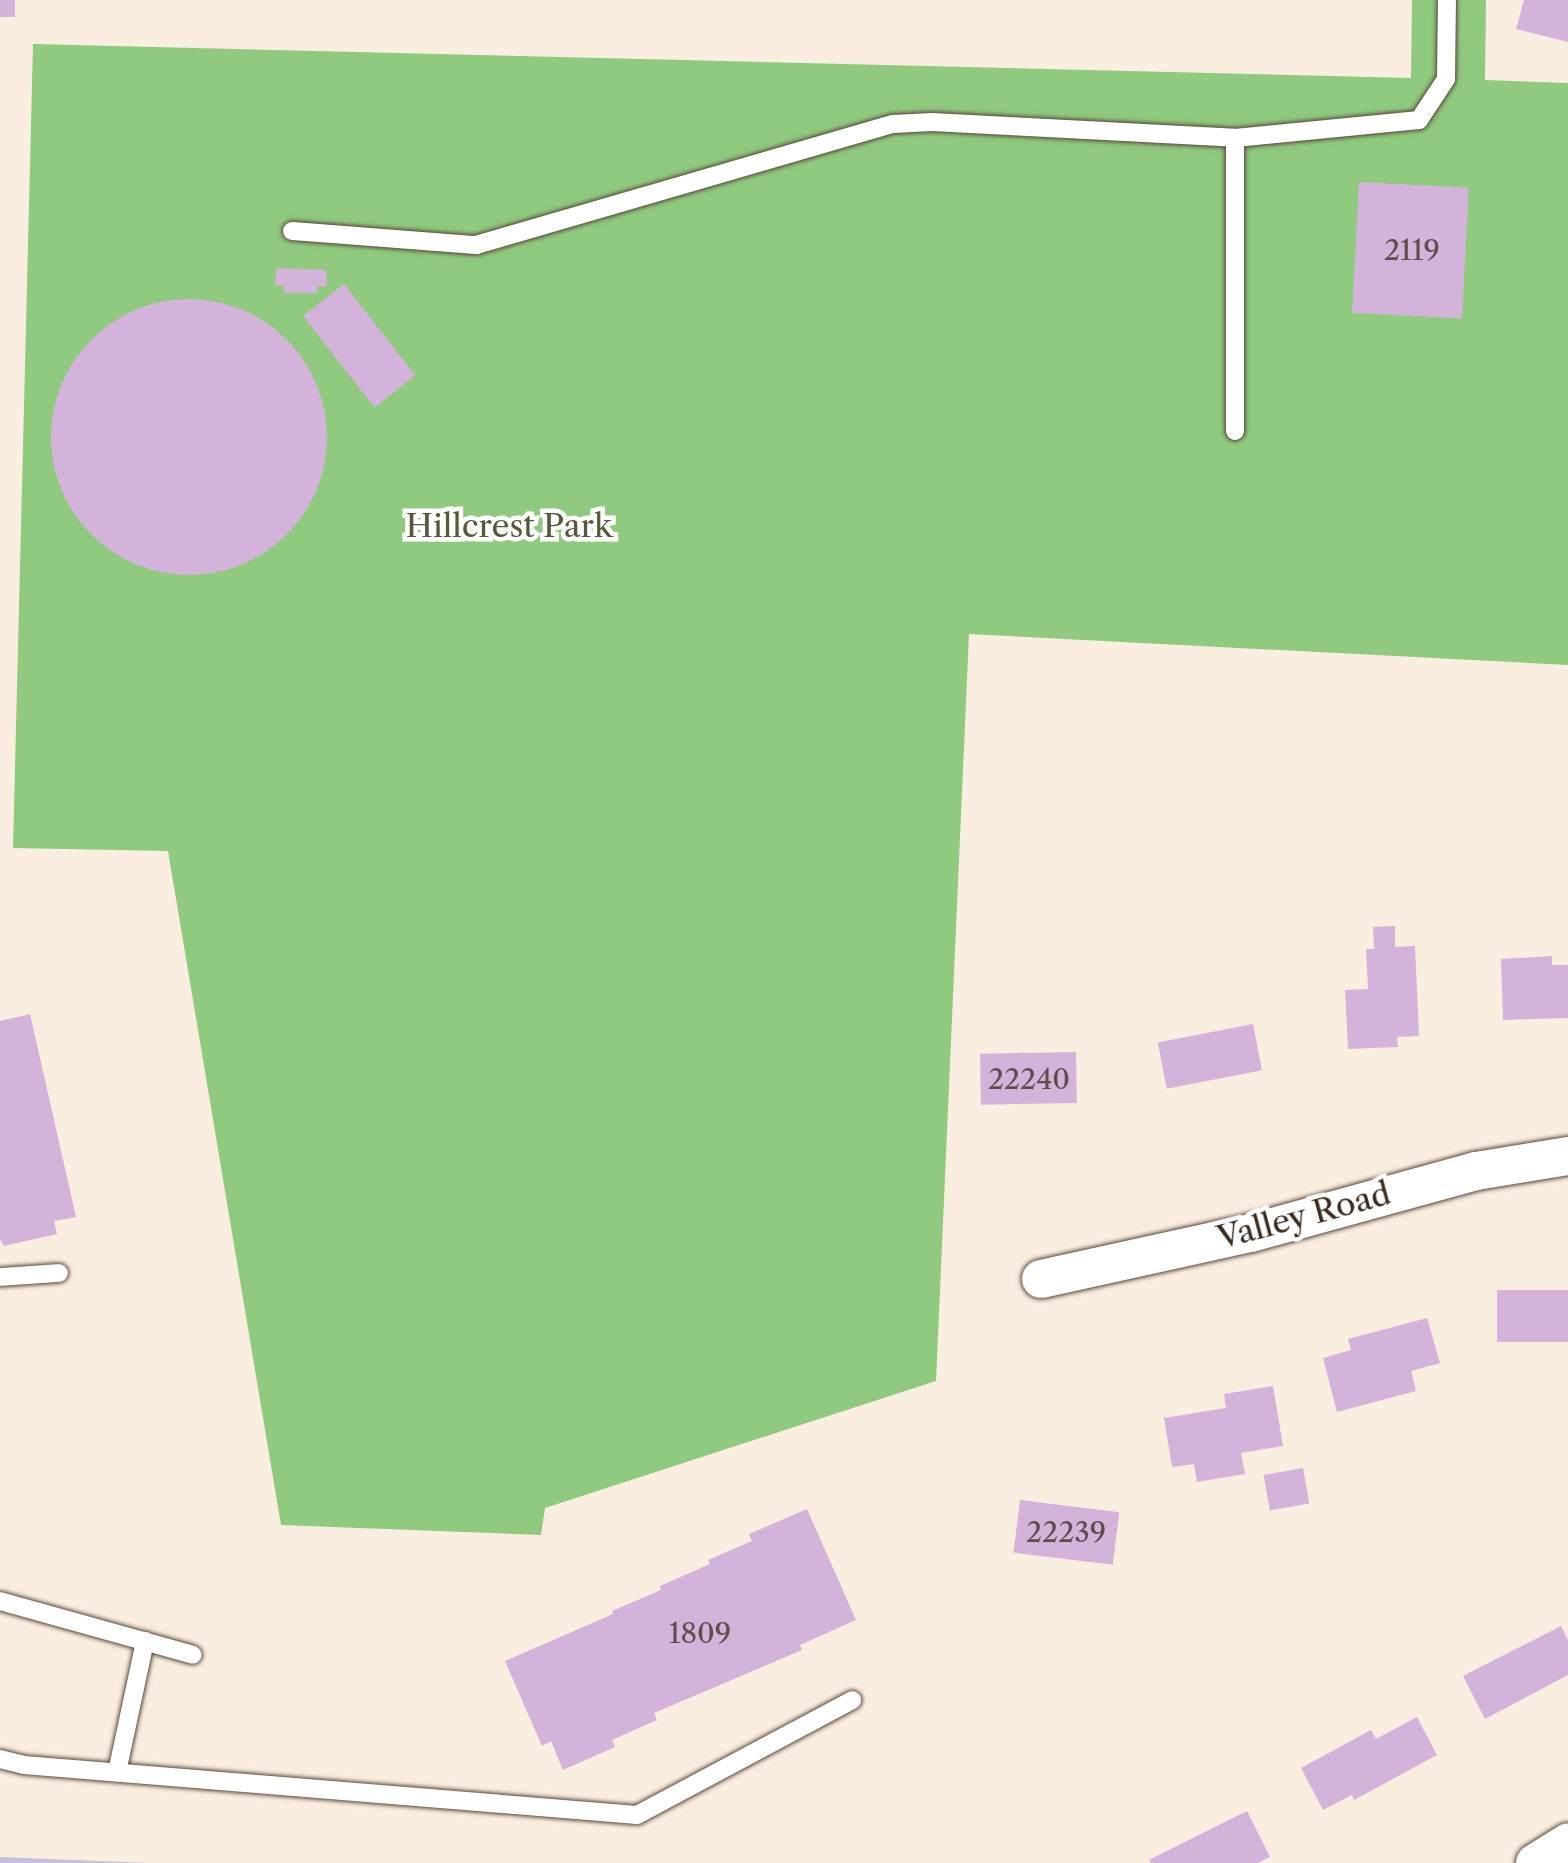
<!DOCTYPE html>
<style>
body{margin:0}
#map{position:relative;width:1568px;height:1863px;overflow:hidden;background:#f9eedf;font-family:"Libre Caslon Text",serif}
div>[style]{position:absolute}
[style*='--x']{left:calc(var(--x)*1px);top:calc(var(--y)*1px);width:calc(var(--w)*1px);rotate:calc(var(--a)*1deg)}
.industrial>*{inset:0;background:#c6c0da}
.green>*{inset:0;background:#8fca7e}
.building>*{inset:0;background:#d4b3da;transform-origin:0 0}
.round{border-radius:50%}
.roads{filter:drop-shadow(0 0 2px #58473b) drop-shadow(0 0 2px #58473b)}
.lane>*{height:18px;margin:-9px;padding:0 9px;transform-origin:9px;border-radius:9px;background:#fff}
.street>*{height:38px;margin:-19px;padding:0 19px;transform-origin:19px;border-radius:19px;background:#fff}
span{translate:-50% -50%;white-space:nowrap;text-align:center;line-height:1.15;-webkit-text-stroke:9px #fff;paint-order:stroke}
.number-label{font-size:28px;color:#614c4d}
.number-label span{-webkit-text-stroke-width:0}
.park-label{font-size:32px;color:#545a3b}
.street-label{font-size:32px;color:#3b2a1e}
</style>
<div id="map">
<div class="industrial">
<div style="clip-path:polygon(0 1857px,149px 1863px,0 1863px)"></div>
</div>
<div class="green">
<div style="clip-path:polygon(1412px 0,1486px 0,1485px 80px,1568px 83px,1568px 665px,969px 634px,936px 1381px,545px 1508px,541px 1535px,281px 1525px,168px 851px,13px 848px,33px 44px,1411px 78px)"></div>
</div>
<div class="building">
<div style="left:0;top:0;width:15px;height:17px"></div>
<div style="clip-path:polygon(1524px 0,1568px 0,1568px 42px,1516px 29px)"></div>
<div style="left:1359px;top:182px;width:110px;height:131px;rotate:3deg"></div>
<div style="clip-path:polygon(276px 268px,326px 270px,327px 286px,318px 286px,317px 293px,284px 293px,283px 286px,275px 285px)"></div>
<div style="left:344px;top:284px;width:116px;height:52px;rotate:52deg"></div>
<div class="round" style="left:51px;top:299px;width:276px;height:276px"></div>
<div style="clip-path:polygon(1395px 926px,1395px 947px,1415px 946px,1419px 1036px,1397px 1037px,1398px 1047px,1348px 1049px,1345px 990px,1368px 989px,1366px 949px,1374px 949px,1373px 927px)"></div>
<div style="clip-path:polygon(1552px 956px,1552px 965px,1568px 965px,1568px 1018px,1503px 1020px,1501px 959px)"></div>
<div style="clip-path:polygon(30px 1014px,76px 1217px,54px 1221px,57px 1234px,4px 1246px,0 1239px,0 1021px)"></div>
<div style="left:1253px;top:1024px;width:47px;height:97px;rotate:79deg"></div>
<div style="left:1076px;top:1052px;width:51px;height:96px;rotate:89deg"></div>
<div style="left:1568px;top:1290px;width:52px;height:71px;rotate:90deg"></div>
<div style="clip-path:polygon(1427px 1318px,1440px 1363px,1411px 1371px,1416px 1391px,1337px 1412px,1323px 1358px,1351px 1350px,1348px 1339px)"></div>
<div style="clip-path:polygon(1273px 1386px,1283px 1446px,1241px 1453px,1245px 1474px,1197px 1482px,1194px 1464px,1172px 1467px,1164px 1418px,1226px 1408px,1224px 1394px)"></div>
<div style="left:1303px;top:1468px;width:36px;height:40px;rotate:80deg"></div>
<div style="left:1020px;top:1500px;width:100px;height:53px;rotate:7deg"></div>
<div style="clip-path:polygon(807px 1509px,856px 1620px,800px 1645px,802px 1650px,654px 1713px,657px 1720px,612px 1740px,615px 1747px,563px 1770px,551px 1741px,542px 1746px,505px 1661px,613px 1614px,612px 1611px,661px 1590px,660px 1586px,710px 1564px,708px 1560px,752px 1541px,749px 1534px)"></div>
<div style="clip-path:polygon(1561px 1626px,1568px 1640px,1568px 1675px,1485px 1719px,1463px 1676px)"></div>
<div style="clip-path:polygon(1417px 1717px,1437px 1755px,1354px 1800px,1352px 1795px,1323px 1810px,1301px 1768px,1371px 1730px,1376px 1739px)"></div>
<div style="clip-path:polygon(1247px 1811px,1270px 1857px,1258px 1863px,1151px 1863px,1149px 1860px)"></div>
</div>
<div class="roads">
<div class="lane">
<div style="--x:292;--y:231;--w:185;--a:4.4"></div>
<div style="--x:476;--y:245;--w:434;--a:-16.2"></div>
<div style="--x:893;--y:124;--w:39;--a:-3"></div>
<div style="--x:932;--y:122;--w:303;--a:3"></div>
<div style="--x:1235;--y:138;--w:185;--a:-5.6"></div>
<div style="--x:1419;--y:120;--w:49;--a:-56.6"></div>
<div style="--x:1446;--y:79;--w:79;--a:-89.3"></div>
<div style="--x:1235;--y:431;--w:293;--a:-90"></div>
<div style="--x:0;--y:1277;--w:59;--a:-3.9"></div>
<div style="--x:0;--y:1601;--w:200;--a:15.6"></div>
<div style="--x:0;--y:1759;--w:25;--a:14"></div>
<div style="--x:24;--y:1765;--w:615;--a:4.66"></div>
<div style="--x:637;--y:1815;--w:244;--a:-28.1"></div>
<div style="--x:117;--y:1772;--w:134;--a:-77.9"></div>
</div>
<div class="street">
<div style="--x:1041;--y:1279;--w:215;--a:-12.4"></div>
<div style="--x:1251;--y:1233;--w:233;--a:-15.4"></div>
<div style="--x:1476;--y:1171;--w:93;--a:-9.3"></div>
<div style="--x:1535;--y:1863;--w:39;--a:-32"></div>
</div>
</div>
<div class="number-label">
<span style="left:1412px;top:250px">2119</span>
<span style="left:1029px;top:1079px">22240</span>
<span style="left:1066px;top:1532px">22239</span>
<span style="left:700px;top:1633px">1809</span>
</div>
<div class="park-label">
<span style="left:509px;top:526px">Hillcrest Park</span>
</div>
<div class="street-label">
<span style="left:1304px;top:1216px;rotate:-15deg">Valley Road</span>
</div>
</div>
